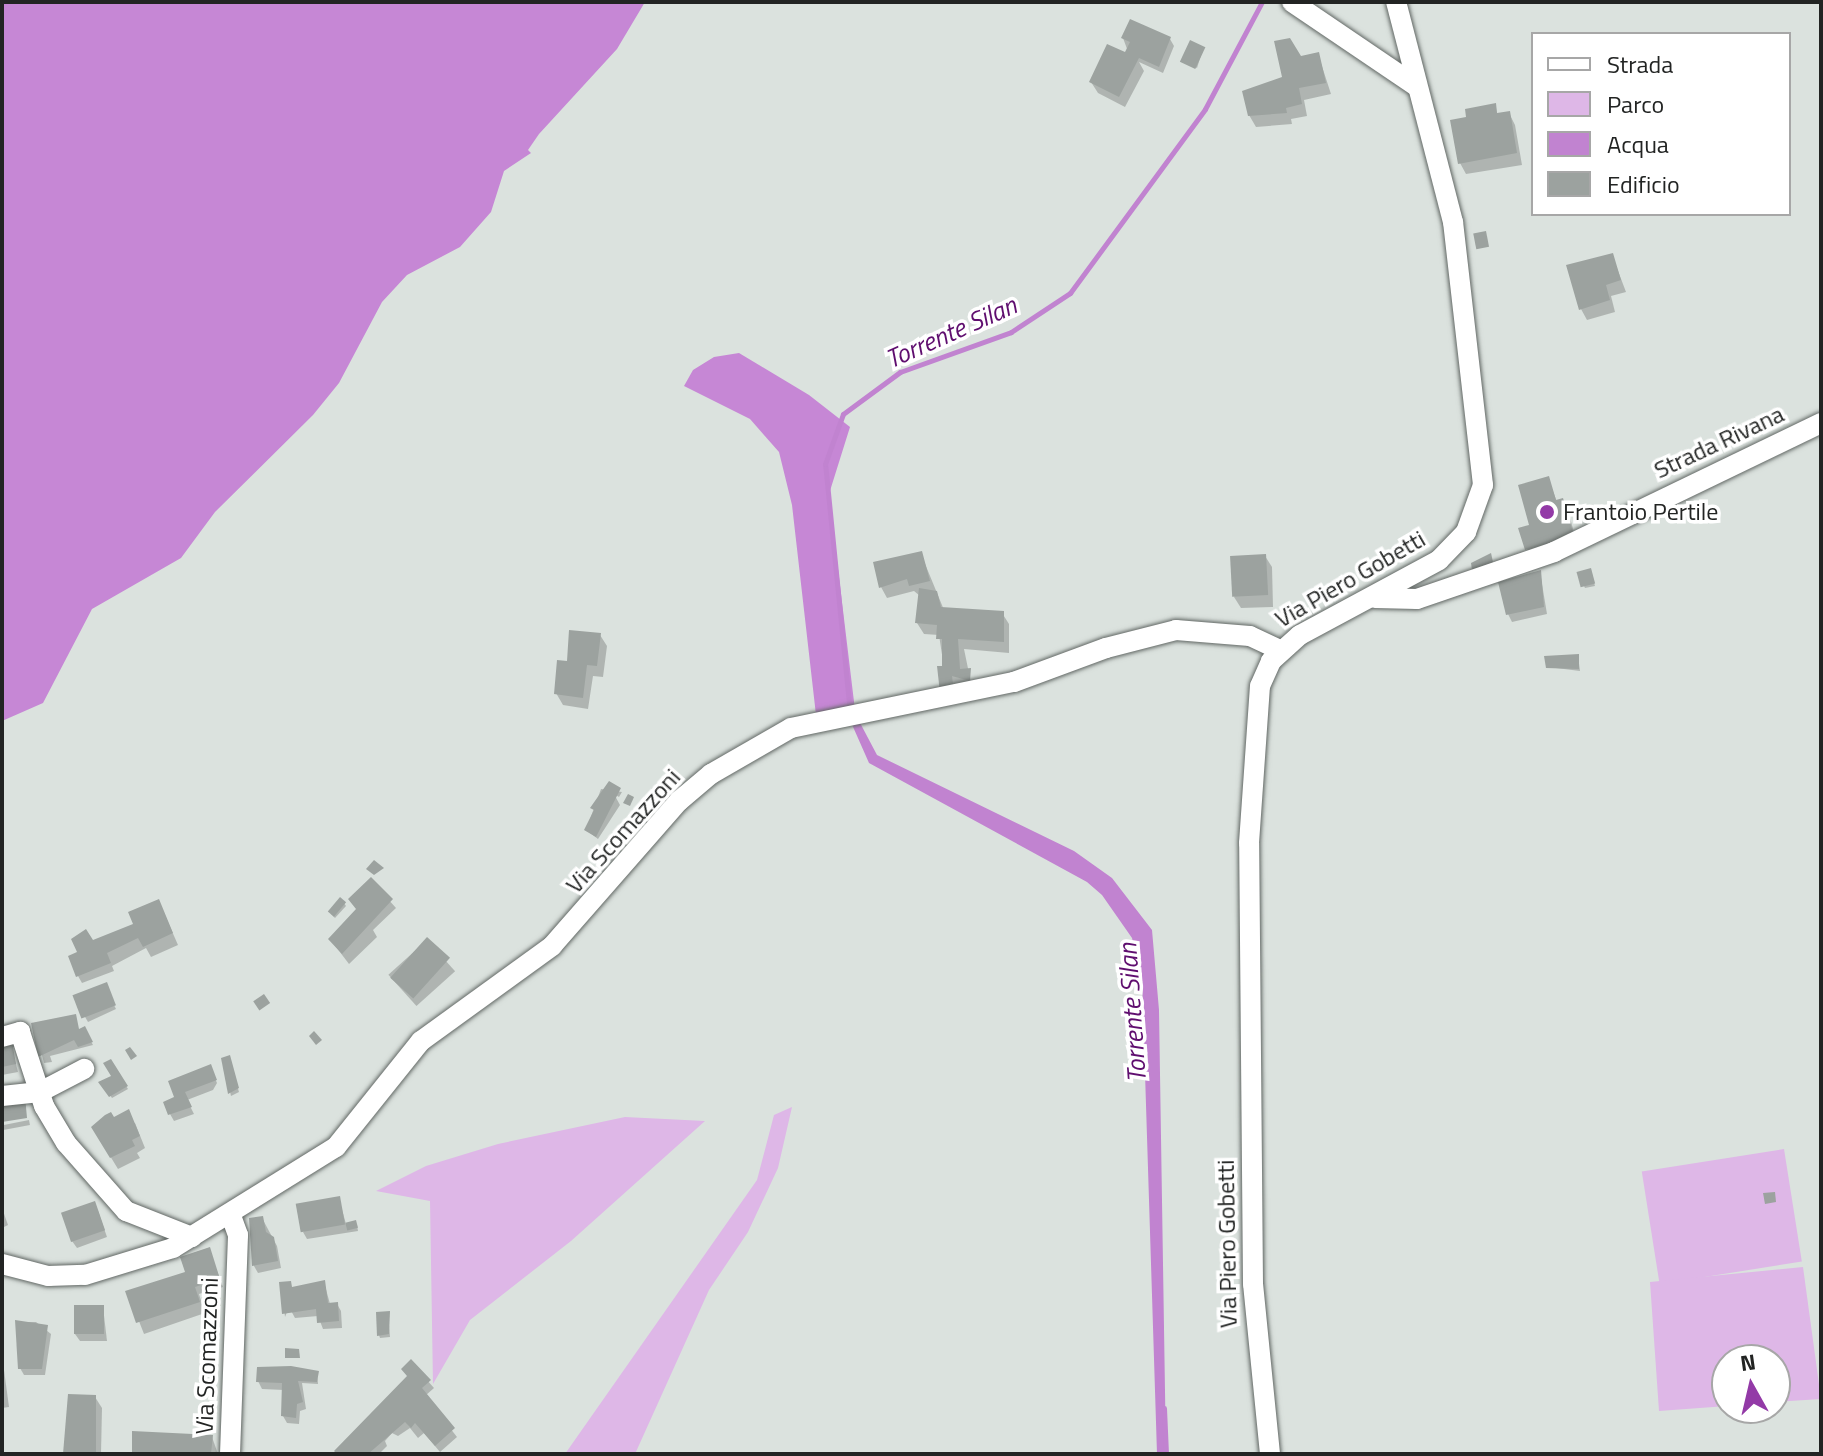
<!DOCTYPE html>
<style>
body{margin:0}
#map{position:relative;width:1823px;height:1456px;overflow:hidden;background:#dbe2de;font-family:"Titillium Web",sans-serif}
div>[style]{position:absolute}
[style*='--x']{left:calc(var(--x)*1px);top:calc(var(--y)*1px);width:calc(var(--w)*1px);rotate:calc(var(--a)*1deg)}
.green>*{inset:0;background:#deb7e7;transform-origin:0 0}
.forest>*{inset:0;background:#c687d5}
.water>*{inset:0;background:#c183d0}
.shadow>*{inset:0;background:#0003;transform-origin:0 0}
.stream>*{height:5px;margin:-2.5px;padding:0 2.5px;transform-origin:2.5px;border-radius:2.5px;background:#c183d0}
.building>*{inset:0;background:#9ca29f;transform-origin:0 0}
.roads{filter:drop-shadow(0 0 2px #616764) drop-shadow(0 0 2px #616764)}
.minor>*{height:20px;margin:-10px;padding:0 10px;transform-origin:10px;border-radius:10px;background:#fff}
.dots>*{width:22px;height:22px;translate:-50% -50%;box-sizing:border-box;border:4px solid #fff;border-radius:50%}
span{translate:-50% -50%;white-space:nowrap;text-align:center;line-height:1.15;-webkit-text-stroke:7px #fff;paint-order:stroke}
.street-label{font-size:24px;color:#222423}
.poi-label{font-size:24px;color:#222423}
.left{translate:0 -50%;text-align:left}
.water-label{font-size:26px;color:#5f0e6f;font-style:italic}
.frame{position:absolute;inset:0;border:4px solid #222423;pointer-events:none}
.legend{position:absolute;left:1531px;top:32px;width:260px;height:184px;box-sizing:border-box;background:#fff;border:2px solid #a7a7a7;margin:0;padding:10px 14px;list-style:none;font-size:24px;color:#222423}
.legend li{display:flex;align-items:center;gap:16px;height:40px}
.legend b{width:40px;border:2px solid #a7a7a7}
.north{position:absolute;left:1711px;top:1344px;width:80px;height:80px;box-sizing:border-box;background:#fff;border:2px solid #a7a7a7;border-radius:50%;rotate:352deg;font-size:22px;font-weight:700;line-height:32px;text-align:center;color:#222423}
.north::after{content:'';display:block;margin:auto;width:28px;height:36px;background:#933aa7;clip-path:polygon(50% 0,100% 100%,50% 72%,0 100%)}
</style>
<div id="map">
<div class="green">
<div style="clip-path:polygon(792px 1107px,778px 1168px,748px 1232px,709px 1290px,635px 1454px,565px 1454px,757px 1180px,774px 1115px)"></div>
<div style="clip-path:polygon(625px 1117px,705px 1121px,571px 1241px,470px 1320px,433px 1384px,430px 1201px,376px 1191px,426px 1166px,498px 1144px)"></div>
<div style="left:1784px;top:1149px;width:114px;height:144px;rotate:81deg"></div>
<div style="clip-path:polygon(1803px 1267px,1821px 1399px,1775px 1402px,1775px 1360px,1727px 1360px,1727px 1406px,1659px 1411px,1650px 1282px)"></div>
</div>
<div class="forest">
<div style="clip-path:polygon(2px 2px,645px 2px,617px 49px,539px 134px,528px 150px,531px 153px,504px 171px,491px 212px,460px 247px,407px 275px,382px 302px,339px 383px,313px 415px,215px 512px,181px 558px,92px 609px,43px 703px,2px 721px)"></div>
<div style="clip-path:polygon(739px 353px,809px 395px,850px 427px,829px 494px,855px 710px,816px 715px,792px 505px,779px 452px,750px 419px,684px 386px,693px 370px,714px 357px)"></div>
</div>
<div class="water">
<div style="clip-path:polygon(858px 719px,877px 755px,1074px 851px,1112px 878px,1152px 930px,1159px 1010px,1166px 1454px,1157px 1454px,1142px 978px,1132px 938px,1102px 895px,1087px 882px,869px 763px,850px 720px)"></div>
</div>
<div class="shadow">
<div style="clip-path:polygon(1123px 38px,1170px 39px,1174px 46px,1163px 73px,1139px 62px,1144px 71px,1125px 107px,1098px 93px,1091px 82px,1130px 57px)"></div>
<div style="clip-path:polygon(1203px 49px,1197px 68px,1182px 60px)"></div>
<div style="clip-path:polygon(1318px 54px,1331px 94px,1304px 100px,1307px 116px,1291px 119px,1292px 124px,1256px 127px,1249px 115px,1300px 58px)"></div>
<div style="clip-path:polygon(1496px 108px,1497px 115px,1509px 113px,1515px 125px,1522px 165px,1466px 174px,1460px 163px)"></div>
<div style="clip-path:polygon(1612px 255px,1626px 292px,1611px 296px,1615px 312px,1587px 320px,1581px 309px)"></div>
<div style="clip-path:polygon(1548px 478px,1557px 502px,1562px 500px,1567px 507px,1577px 543px,1531px 557px,1527px 549px,1532px 526px)"></div>
<div style="clip-path:polygon(921px 554px,944px 610px,1002px 613px,1009px 624px,1009px 653px,964px 649px,971px 683px,959px 703px,944px 668px,939px 635px,924px 634px,917px 623px,920px 596px,914px 591px,887px 598px,881px 587px)"></div>
<div style="clip-path:polygon(1265px 556px,1272px 567px,1273px 607px,1241px 608px,1234px 597px)"></div>
<div style="clip-path:polygon(1540px 572px,1547px 614px,1512px 622px,1508px 614px)"></div>
<div style="clip-path:polygon(1591px 573px,1595px 586px,1585px 588px,1584px 586px)"></div>
<div style="clip-path:polygon(600px 635px,607px 646px,603px 677px,593px 676px,588px 709px,563px 705px,556px 693px,568px 663px)"></div>
<div style="clip-path:polygon(1578px 656px,1580px 671px,1548px 667px)"></div>
<div style="clip-path:polygon(601px 789px,622px 792px,619px 797px,614px 794px,620px 805px,598px 839px,586px 830px)"></div>
<div style="clip-path:polygon(371px 880px,396px 908px,373px 930px,377px 937px,349px 964px,330px 939px,358px 910px)"></div>
<div style="clip-path:polygon(344px 903px,346px 906px,335px 918px,331px 914px)"></div>
<div style="clip-path:polygon(164px 913px,178px 945px,151px 957px,146px 948px,112px 966px,114px 971px,82px 983px,78px 976px,93px 944px)"></div>
<div style="left:427px;top:940px;width:42px;height:52px;rotate:48deg"></div>
<div style="clip-path:polygon(114px 1005px,116px 1009px,88px 1022px,81px 1010px)"></div>
<div style="clip-path:polygon(75px 1017px,77px 1031px,84px 1029px,93px 1045px,50px 1056px,52px 1062px,44px 1063px,34px 1025px)"></div>
<div style="clip-path:polygon(10px 1041px,18px 1072px,2px 1075px,2px 1042px)"></div>
<div style="clip-path:polygon(229px 1058px,239px 1092px,231px 1096px,223px 1060px)"></div>
<div style="clip-path:polygon(110px 1061px,128px 1089px,112px 1098px,101px 1083px,114px 1077px)"></div>
<div style="clip-path:polygon(210px 1067px,217px 1083px,213px 1090px,187px 1100px,194px 1114px,174px 1121px,170px 1114px,177px 1099px)"></div>
<div style="left:29px;top:1120px;width:5px;height:27px;rotate:79deg"></div>
<div style="clip-path:polygon(114px 1120px,135px 1123px,145px 1148px,137px 1153px,140px 1158px,118px 1169px,93px 1128px)"></div>
<div style="clip-path:polygon(339px 1199px,346px 1224px,357px 1225px,358px 1231px,307px 1239px,303px 1232px)"></div>
<div style="clip-path:polygon(2px 1208px,8px 1225px,2px 1228px)"></div>
<div style="clip-path:polygon(98px 1211px,107px 1237px,77px 1248px,72px 1241px)"></div>
<div style="clip-path:polygon(262px 1218px,277px 1246px,281px 1268px,258px 1273px,254px 1266px)"></div>
<div style="clip-path:polygon(209px 1250px,223px 1287px,199px 1294px,205px 1313px,144px 1334px,128px 1293px,190px 1272px)"></div>
<div style="clip-path:polygon(324px 1282px,330px 1304px,337px 1304px,341px 1311px,342px 1328px,323px 1329px,318px 1316px,295px 1318px,289px 1307px,285px 1317px,281px 1283px,292px 1289px)"></div>
<div style="clip-path:polygon(103px 1307px,107px 1341px,80px 1341px,75px 1334px)"></div>
<div style="clip-path:polygon(388px 1313px,390px 1337px,380px 1338px,379px 1335px)"></div>
<div style="clip-path:polygon(17px 1322px,36px 1322px,51px 1334px,45px 1375px,24px 1375px,20px 1368px)"></div>
<div style="clip-path:polygon(2px 1355px,9px 1407px,2px 1408px)"></div>
<div style="clip-path:polygon(411px 1362px,434px 1388px,425px 1396px,457px 1437px,440px 1452px,424px 1433px,418px 1438px,410px 1428px,398px 1436px,392px 1433px,405px 1420px,392px 1433px,385px 1441px,387px 1446px,379px 1454px,338px 1454px,408px 1377px,403px 1369px)"></div>
<div style="clip-path:polygon(317px 1373px,318px 1384px,302px 1383px,306px 1409px,300px 1411px,299px 1424px,287px 1423px,283px 1416px,284px 1390px,262px 1389px,258px 1381px)"></div>
<div style="clip-path:polygon(95px 1397px,102px 1408px,101px 1454px,65px 1454px)"></div>
<div style="clip-path:polygon(212px 1437px,218px 1454px,134px 1454px)"></div>
</div>
<div class="stream">
<div style="--x:849;--y:703;--w:240;--a:-95.7"></div>
<div style="--x:825;--y:464;--w:53;--a:-70.2"></div>
<div style="--x:843;--y:414;--w:71;--a:-36.4"></div>
<div style="--x:900;--y:372;--w:118;--a:-19.8"></div>
<div style="--x:1011;--y:332;--w:71;--a:-33.5"></div>
<div style="--x:1070;--y:293;--w:228;--a:-53.7"></div>
<div style="--x:1205;--y:109;--w:121;--a:-62"></div>
<div style="--x:1164;--y:1408;--w:46;--a:87.5"></div>
</div>
<div class="building">
<div style="clip-path:polygon(1130px 19px,1171px 37px,1159px 67px,1139px 58px,1119px 97px,1089px 82px,1107px 44px,1125px 52px,1130px 42px,1121px 38px)"></div>
<div style="clip-path:polygon(1290px 38px,1301px 56px,1319px 52px,1326px 83px,1299px 88px,1302px 104px,1286px 108px,1287px 113px,1248px 116px,1242px 91px,1282px 77px,1274px 41px)"></div>
<div style="left:1190px;top:40px;width:17px;height:24px;rotate:25deg"></div>
<div style="clip-path:polygon(1496px 103px,1497px 113px,1510px 111px,1517px 153px,1458px 164px,1450px 120px,1466px 117px,1465px 109px)"></div>
<div style="left:1486px;top:231px;width:16px;height:13px;rotate:79deg"></div>
<div style="clip-path:polygon(1613px 253px,1621px 280px,1606px 285px,1610px 300px,1579px 310px,1566px 265px)"></div>
<div style="clip-path:polygon(1549px 476px,1556px 500px,1563px 498px,1574px 536px,1525px 550px,1518px 528px,1529px 525px,1518px 485px)"></div>
<div style="clip-path:polygon(922px 551px,930px 581px,909px 586px,907px 579px,879px 588px,873px 562px)"></div>
<div style="clip-path:polygon(1491px 553px,1495px 571px,1473px 577px,1471px 563px)"></div>
<div style="left:1266px;top:554px;width:41px;height:36px;rotate:87deg"></div>
<div style="left:1591px;top:568px;width:16px;height:15px;rotate:75deg"></div>
<div style="clip-path:polygon(1541px 570px,1544px 607px,1506px 615px,1498px 582px)"></div>
<div style="clip-path:polygon(919px 588px,937px 591px,941px 607px,1004px 611px,1004px 642px,958px 639px,960px 669px,971px 668px,970px 681px,952px 676px,954px 692px,940px 693px,937px 666px,942px 666px,942px 639px,936px 639px,937px 625px,915px 623px)"></div>
<div style="clip-path:polygon(569px 630px,601px 633px,597px 666px,587px 665px,583px 698px,554px 694px,557px 660px,567px 661px)"></div>
<div style="clip-path:polygon(1579px 654px,1579px 669px,1546px 668px,1544px 656px)"></div>
<div style="clip-path:polygon(609px 781px,621px 788px,596px 837px,584px 830px,594px 810px,590px 808px)"></div>
<div style="clip-path:polygon(628px 794px,634px 797px,630px 806px,623px 803px)"></div>
<div style="clip-path:polygon(374px 860px,384px 868px,374px 875px,366px 869px)"></div>
<div style="clip-path:polygon(371px 877px,393px 899px,342px 954px,328px 939px,356px 909px,348px 899px)"></div>
<div style="left:340px;top:897px;width:8px;height:19px;rotate:40deg"></div>
<div style="clip-path:polygon(159px 899px,173px 933px,143px 947px,138px 938px,107px 953px,111px 963px,76px 977px,68px 956px,77px 952px,71px 939px,86px 929px,93px 940px,133px 924px,128px 912px)"></div>
<div style="left:427px;top:937px;width:31px;height:55px;rotate:42deg"></div>
<div style="left:107px;top:982px;width:25px;height:37px;rotate:69deg"></div>
<div style="left:264px;top:994px;width:11px;height:13px;rotate:56deg"></div>
<div style="clip-path:polygon(76px 1014px,79px 1029px,85px 1026px,93px 1042px,78px 1047px,74px 1040px,38px 1057px,31px 1023px)"></div>
<div style="clip-path:polygon(314px 1031px,322px 1040px,316px 1045px,309px 1036px)"></div>
<div style="clip-path:polygon(2px 1040px,19px 1046px,13px 1047px,16px 1064px,2px 1067px)"></div>
<div style="clip-path:polygon(130px 1047px,137px 1056px,131px 1060px,125px 1050px)"></div>
<div style="clip-path:polygon(230px 1055px,239px 1088px,228px 1094px,221px 1058px)"></div>
<div style="clip-path:polygon(111px 1059px,128px 1086px,109px 1097px,98px 1082px,111px 1076px,103px 1063px)"></div>
<div style="clip-path:polygon(211px 1064px,217px 1080px,185px 1092px,192px 1107px,168px 1115px,163px 1102px,174px 1097px,168px 1081px)"></div>
<div style="clip-path:polygon(25px 1096px,27px 1118px,2px 1122px,2px 1098px)"></div>
<div style="clip-path:polygon(129px 1109px,140px 1136px,132px 1140px,135px 1146px,110px 1158px,91px 1127px,105px 1115px,111px 1112px,114px 1117px)"></div>
<div style="clip-path:polygon(1775px 1192px,1776px 1202px,1765px 1204px,1763px 1193px)"></div>
<div style="left:340px;top:1196px;width:29px;height:45px;rotate:80deg"></div>
<div style="left:95px;top:1201px;width:31px;height:36px;rotate:71deg"></div>
<div style="clip-path:polygon(263px 1216px,266px 1232px,274px 1237px,278px 1261px,252px 1266px,249px 1218px)"></div>
<div style="left:356px;top:1220px;width:8px;height:11px;rotate:76deg"></div>
<div style="clip-path:polygon(210px 1247px,220px 1279px,195px 1287px,200px 1302px,136px 1323px,125px 1291px,185px 1272px,180px 1257px)"></div>
<div style="clip-path:polygon(325px 1280px,328px 1303px,338px 1302px,339px 1321px,317px 1323px,316px 1309px,282px 1314px,279px 1282px,291px 1281px,292px 1287px)"></div>
<div style="left:74px;top:1305px;width:30px;height:29px"></div>
<div style="clip-path:polygon(390px 1311px,389px 1334px,377px 1336px,376px 1312px)"></div>
<div style="clip-path:polygon(15px 1320px,48px 1325px,42px 1369px,18px 1369px)"></div>
<div style="clip-path:polygon(285px 1348px,299px 1349px,300px 1358px,285px 1358px)"></div>
<div style="clip-path:polygon(411px 1359px,431px 1380px,422px 1388px,455px 1428px,435px 1446px,415px 1423px,411px 1428px,405px 1422px,368px 1454px,337px 1454px,334px 1451px,407px 1376px,401px 1369px)"></div>
<div style="clip-path:polygon(291px 1366px,319px 1371px,317px 1382px,298px 1381px,303px 1402px,297px 1404px,296px 1418px,281px 1416px,282px 1383px,256px 1382px,257px 1367px)"></div>
<div style="clip-path:polygon(68px 1394px,96px 1395px,96px 1454px,63px 1454px)"></div>
<div style="clip-path:polygon(132px 1431px,213px 1435px,211px 1454px,132px 1454px)"></div>
</div>
<div class="roads">
<div class="minor">
<div style="--x:1292;--y:2;--w:150;--a:34.1"></div>
<div style="--x:1375;--y:598;--w:42;--a:1.4"></div>
<div style="--x:1417;--y:599;--w:145;--a:-18.9"></div>
<div style="--x:1554;--y:552;--w:297;--a:-25.8"></div>
<div style="--x:2;--y:1037;--w:19;--a:-16"></div>
<div style="--x:20;--y:1032;--w:78;--a:72"></div>
<div style="--x:44;--y:1106;--w:43;--a:59.3"></div>
<div style="--x:66;--y:1143;--w:91;--a:48.6"></div>
<div style="--x:126;--y:1211;--w:71;--a:21.5"></div>
<div style="--x:2;--y:1096;--w:38;--a:-6"></div>
<div style="--x:40;--y:1092;--w:50;--a:-27.6"></div>
<div style="--x:2;--y:1264;--w:48;--a:14.6"></div>
<div style="--x:48;--y:1276;--w:37;--a:-2"></div>
<div style="--x:85;--y:1275;--w:92;--a:-17.1"></div>
<div style="--x:173;--y:1248;--w:192;--a:-31.8"></div>
<div style="--x:336;--y:1147;--w:136;--a:-51.3"></div>
<div style="--x:421;--y:1041;--w:162;--a:-35.9"></div>
<div style="--x:552;--y:946;--w:193;--a:-48.8"></div>
<div style="--x:679;--y:801;--w:42;--a:-40.2"></div>
<div style="--x:711;--y:774;--w:92;--a:-29.9"></div>
<div style="--x:791;--y:728;--w:228;--a:-11.7"></div>
<div style="--x:1014;--y:682;--w:98;--a:-20.3"></div>
<div style="--x:1106;--y:648;--w:72;--a:-14.4"></div>
<div style="--x:1176;--y:630;--w:74;--a:4.6"></div>
<div style="--x:1250;--y:636;--w:33;--a:25"></div>
<div style="--x:230;--y:1454;--w:219;--a:-87.9"></div>
<div style="--x:238;--y:1235;--w:23;--a:-110"></div>
<div style="--x:1270;--y:1454;--w:171;--a:-95.7"></div>
<div style="--x:1253;--y:1284;--w:441;--a:-90.5"></div>
<div style="--x:1249;--y:843;--w:157;--a:-86"></div>
<div style="--x:1260;--y:686;--w:27;--a:-66"></div>
<div style="--x:1271;--y:661;--w:39;--a:-42"></div>
<div style="--x:1300;--y:635;--w:158;--a:-28.3"></div>
<div style="--x:1439;--y:560;--w:39;--a:-46"></div>
<div style="--x:1466;--y:532;--w:50;--a:-70.1"></div>
<div style="--x:1483;--y:485;--w:265;--a:-96.5"></div>
<div style="--x:1453;--y:222;--w:227;--a:-104.5"></div>
</div>
</div>
<div class="dots">
<div style="left:1547px;top:512px;background:#933aa7"></div>
</div>
<div class="street-label">
<span style="left:1719px;top:442px;rotate:-25deg">Strada Rivana</span>
<span style="left:1350px;top:579px;rotate:-30deg">Via Piero Gobetti</span>
<span style="left:623px;top:831px;rotate:-48deg">Via Scomazzoni</span>
<span style="left:1227px;top:1244px;rotate:-91deg">Via Piero Gobetti</span>
<span style="left:207px;top:1356px;rotate:-88deg">Via Scomazzoni</span>
</div>
<div class="poi-label">
<span class="left" style="left:1563px;top:512px">Frantoio Pertile</span>
</div>
<div class="water-label">
<span style="left:951px;top:332px;rotate:-24deg">Torrente Silan</span>
<span style="left:1132px;top:1013px;rotate:-94deg">Torrente Silan</span>
</div>
<div class="frame"></div>
<ul class="legend">
<li><b style="height:10px;background:#fff"></b>Strada</li>
<li><b style="height:22px;background:#deb7e7"></b>Parco</li>
<li><b style="height:22px;background:#c183d0"></b>Acqua</li>
<li><b style="height:22px;background:#9ca29f"></b>Edificio</li>
</ul>
<div class="north">N</div>
</div>
